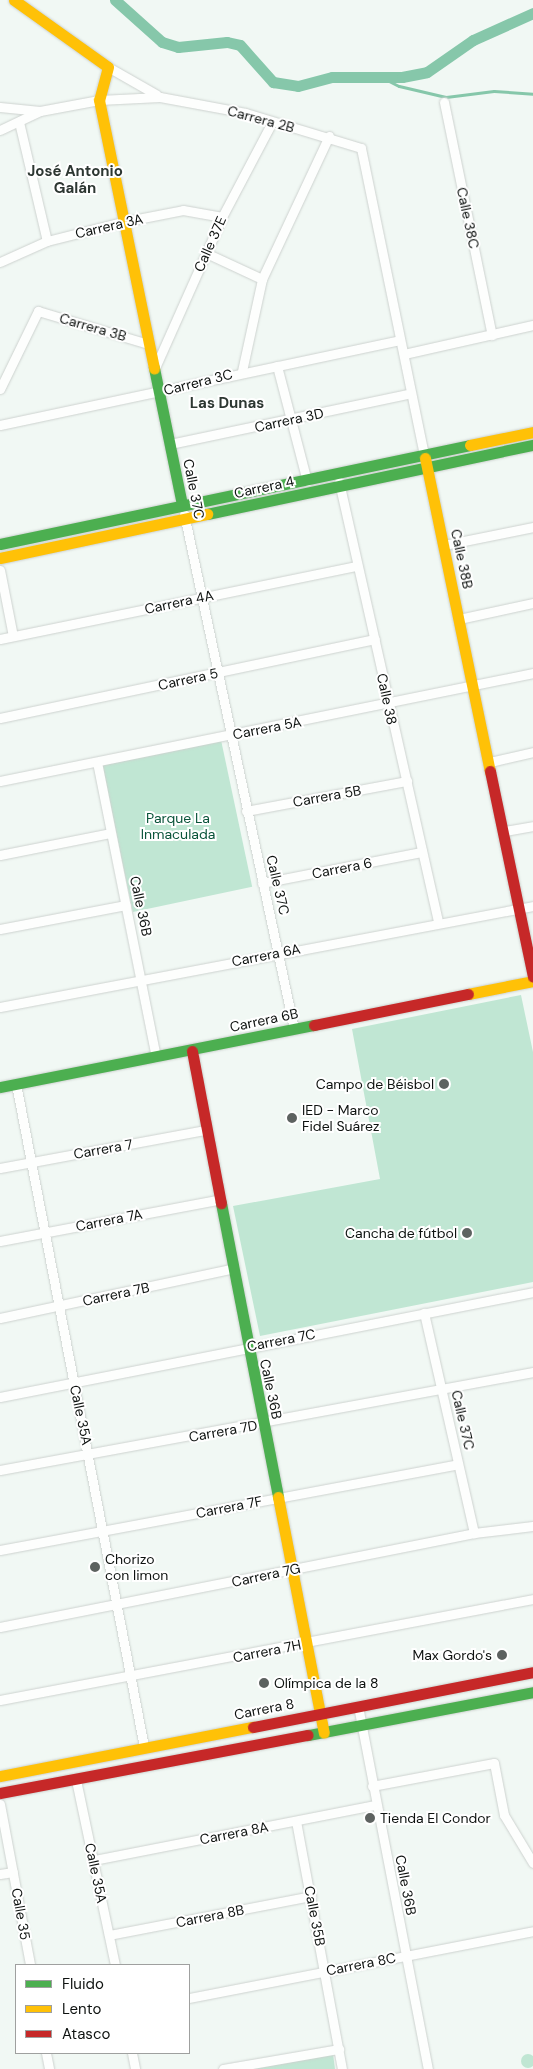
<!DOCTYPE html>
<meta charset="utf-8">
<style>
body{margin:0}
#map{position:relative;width:533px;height:2069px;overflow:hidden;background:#f1f8f4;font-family:"DM Sans",sans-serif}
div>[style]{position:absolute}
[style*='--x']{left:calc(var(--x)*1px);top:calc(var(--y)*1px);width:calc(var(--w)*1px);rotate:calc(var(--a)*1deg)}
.green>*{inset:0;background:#c0e6d3;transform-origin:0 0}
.round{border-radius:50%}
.stream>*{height:3px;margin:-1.5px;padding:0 1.5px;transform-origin:1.5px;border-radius:1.5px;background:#86c7aa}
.canal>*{height:11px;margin:-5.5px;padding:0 5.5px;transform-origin:5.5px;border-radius:5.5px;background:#86c7aa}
.roads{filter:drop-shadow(0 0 1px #cdd2cf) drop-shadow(0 0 1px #cdd2cf)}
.street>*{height:9px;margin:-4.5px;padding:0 4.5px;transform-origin:4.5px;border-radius:4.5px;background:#fdfefd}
.fast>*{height:11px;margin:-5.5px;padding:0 5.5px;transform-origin:5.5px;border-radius:5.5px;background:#4caf50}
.slow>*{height:11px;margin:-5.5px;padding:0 5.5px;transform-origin:5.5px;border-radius:5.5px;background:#ffc107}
.jam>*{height:11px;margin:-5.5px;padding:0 5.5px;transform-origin:5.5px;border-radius:5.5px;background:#c62828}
.dots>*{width:14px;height:14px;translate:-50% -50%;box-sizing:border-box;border:2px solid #fff;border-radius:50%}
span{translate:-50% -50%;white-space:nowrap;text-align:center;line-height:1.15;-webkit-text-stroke:4px #fff;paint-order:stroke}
.street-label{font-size:14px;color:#0e1210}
.park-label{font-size:14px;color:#0a543a}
.poi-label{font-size:14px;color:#0e1210}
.right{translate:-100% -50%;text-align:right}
.left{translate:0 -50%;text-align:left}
.neighbourhood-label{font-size:15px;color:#2d3732;font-weight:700}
.legend{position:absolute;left:15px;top:1964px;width:175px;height:90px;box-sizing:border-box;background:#fff;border:1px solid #9fa09f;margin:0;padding:6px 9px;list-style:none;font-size:15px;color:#0e1210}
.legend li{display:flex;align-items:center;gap:10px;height:25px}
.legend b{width:25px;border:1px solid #9fa09f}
</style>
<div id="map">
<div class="green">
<div style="left:221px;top:740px;width:150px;height:122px;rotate:78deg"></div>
<div style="clip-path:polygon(521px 995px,533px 1052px,533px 1282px,260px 1336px,233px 1206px,380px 1179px,352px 1029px)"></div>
<div class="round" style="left:521px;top:2054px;width:14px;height:14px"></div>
<div style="clip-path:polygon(333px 2054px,335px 2069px,250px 2069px)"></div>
</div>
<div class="stream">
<div style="--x:379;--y:76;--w:22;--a:27"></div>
<div style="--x:399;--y:86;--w:48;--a:13.2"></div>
<div style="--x:446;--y:97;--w:48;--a:-7.1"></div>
<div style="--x:494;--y:91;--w:39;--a:4"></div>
</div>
<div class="canal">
<div style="--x:115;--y:0;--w:63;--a:41.8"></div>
<div style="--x:162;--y:42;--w:17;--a:17"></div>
<div style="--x:178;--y:47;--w:49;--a:-5.8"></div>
<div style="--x:227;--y:42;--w:13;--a:13"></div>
<div style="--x:240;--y:45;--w:50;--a:48.3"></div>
<div style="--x:273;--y:82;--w:25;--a:9"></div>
<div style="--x:298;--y:86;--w:35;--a:-15"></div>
<div style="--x:332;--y:77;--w:70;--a:0"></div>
<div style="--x:402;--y:77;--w:25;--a:-11"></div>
<div style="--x:427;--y:72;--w:56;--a:-34.8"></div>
<div style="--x:473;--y:40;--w:66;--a:-24.2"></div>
</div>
<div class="roads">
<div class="street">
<div style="--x:108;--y:67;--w:56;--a:29.7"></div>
<div style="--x:444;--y:102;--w:238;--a:78.4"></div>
<div style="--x:0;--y:107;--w:40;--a:5.7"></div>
<div style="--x:40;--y:111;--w:60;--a:-10.6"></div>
<div style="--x:99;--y:100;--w:61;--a:-2.8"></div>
<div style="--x:160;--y:97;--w:87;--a:10.5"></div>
<div style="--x:246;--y:113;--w:120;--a:16.9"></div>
<div style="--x:361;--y:148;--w:313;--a:78.4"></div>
<div style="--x:19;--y:122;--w:122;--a:76.8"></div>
<div style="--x:0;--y:130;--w:44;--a:-25.4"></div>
<div style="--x:206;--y:253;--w:62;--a:24.9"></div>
<div style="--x:0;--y:262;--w:51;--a:-24.1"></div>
<div style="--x:47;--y:241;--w:77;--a:-14.2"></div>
<div style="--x:122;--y:222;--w:62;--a:-11.1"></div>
<div style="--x:183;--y:210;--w:40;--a:10"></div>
<div style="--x:404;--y:354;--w:132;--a:-12.7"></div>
<div style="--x:277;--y:366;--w:119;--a:75.4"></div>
<div style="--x:154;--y:370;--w:167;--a:-66"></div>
<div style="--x:222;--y:217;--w:107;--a:-62.2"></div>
<div style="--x:242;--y:371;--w:94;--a:-77.7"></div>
<div style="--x:262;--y:279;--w:158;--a:-64.9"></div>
<div style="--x:0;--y:389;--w:87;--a:-64"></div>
<div style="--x:38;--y:311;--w:115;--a:16.7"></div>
<div style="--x:0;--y:425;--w:405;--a:-12"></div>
<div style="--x:170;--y:444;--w:242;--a:-11.9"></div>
<div style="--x:339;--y:482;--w:452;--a:77.3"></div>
<div style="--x:184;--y:514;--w:527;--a:77.94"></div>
<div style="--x:444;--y:545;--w:91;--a:-11.4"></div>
<div style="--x:0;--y:570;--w:67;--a:78.9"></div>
<div style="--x:459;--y:619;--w:76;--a:-12.2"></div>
<div style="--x:0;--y:639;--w:364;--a:-11.6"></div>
<div style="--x:0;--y:718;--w:383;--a:-11.9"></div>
<div style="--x:97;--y:762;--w:301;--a:78.7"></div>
<div style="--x:490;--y:762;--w:44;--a:-13.1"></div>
<div style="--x:0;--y:781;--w:544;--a:-11.45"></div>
<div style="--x:246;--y:811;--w:164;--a:-10.6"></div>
<div style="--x:505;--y:831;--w:28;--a:-10"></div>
<div style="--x:0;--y:855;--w:112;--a:-11.3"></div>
<div style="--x:262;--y:883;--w:163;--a:-11"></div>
<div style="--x:0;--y:929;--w:128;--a:-10.8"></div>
<div style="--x:0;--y:1007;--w:542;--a:-10.73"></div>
<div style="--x:16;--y:1084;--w:675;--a:79.07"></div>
<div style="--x:0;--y:1168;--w:209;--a:-10.5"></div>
<div style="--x:0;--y:1241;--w:222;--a:-10.7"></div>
<div style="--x:424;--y:1313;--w:226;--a:77.2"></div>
<div style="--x:0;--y:1318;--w:236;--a:-12"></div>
<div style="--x:0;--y:1397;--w:543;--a:-11.14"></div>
<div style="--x:0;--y:1470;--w:542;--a:-10.42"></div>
<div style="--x:0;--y:1550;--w:466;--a:-10.6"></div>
<div style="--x:0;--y:1627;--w:483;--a:-11.2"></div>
<div style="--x:474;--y:1533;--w:59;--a:-6.8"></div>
<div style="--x:0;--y:1700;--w:542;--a:-10.73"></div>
<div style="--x:358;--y:1706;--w:370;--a:79.1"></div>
<div style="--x:76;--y:1780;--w:189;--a:78.1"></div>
<div style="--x:372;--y:1786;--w:124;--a:-10.7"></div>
<div style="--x:494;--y:1763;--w:53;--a:79.1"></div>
<div style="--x:504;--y:1815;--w:56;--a:58.9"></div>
<div style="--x:0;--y:1804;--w:164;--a:79.4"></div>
<div style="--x:296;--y:1821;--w:252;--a:79.5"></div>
<div style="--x:94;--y:1860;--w:286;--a:-11.1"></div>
<div style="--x:0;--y:1874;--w:13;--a:-9"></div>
<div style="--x:109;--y:1935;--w:206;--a:-10.9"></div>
<div style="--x:189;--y:1998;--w:350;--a:-11"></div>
<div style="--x:46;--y:2053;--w:16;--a:79"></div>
<div style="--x:132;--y:2053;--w:16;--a:79"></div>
<div style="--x:223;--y:2069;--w:118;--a:-9.8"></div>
</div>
<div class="fast">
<div style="--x:154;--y:368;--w:140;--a:78.4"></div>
<div style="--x:207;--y:514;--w:333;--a:-12"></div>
<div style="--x:0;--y:544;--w:480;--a:-11.9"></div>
<div style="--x:0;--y:1087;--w:320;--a:-11.2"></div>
<div style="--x:221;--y:1203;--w:299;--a:79"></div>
<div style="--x:308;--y:1735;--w:229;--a:-10.8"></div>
</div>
<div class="slow">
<div style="--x:14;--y:0;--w:115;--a:35.5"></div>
<div style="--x:108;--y:67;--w:34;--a:105"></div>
<div style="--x:99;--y:100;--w:274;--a:78.4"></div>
<div style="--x:470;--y:445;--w:64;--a:-11.7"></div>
<div style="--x:425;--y:458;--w:320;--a:78.3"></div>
<div style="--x:0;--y:558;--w:212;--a:-12"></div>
<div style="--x:468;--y:994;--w:66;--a:-11.3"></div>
<div style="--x:278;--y:1497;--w:240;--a:79"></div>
<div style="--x:0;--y:1776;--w:258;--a:-11"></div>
</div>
<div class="jam">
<div style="--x:490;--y:771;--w:210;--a:78.2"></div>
<div style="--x:314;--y:1025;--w:157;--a:-11.4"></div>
<div style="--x:192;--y:1051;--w:155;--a:79.2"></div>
<div style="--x:253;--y:1727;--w:285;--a:-11.1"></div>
<div style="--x:0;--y:1793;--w:313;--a:-10.7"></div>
</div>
</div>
<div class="dots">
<div style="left:444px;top:1084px;background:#5d6260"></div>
<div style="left:292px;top:1118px;background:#5d6260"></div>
<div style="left:467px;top:1233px;background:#5d6260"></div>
<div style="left:95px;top:1567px;background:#5d6260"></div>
<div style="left:502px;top:1655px;background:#5d6260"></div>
<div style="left:264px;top:1683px;background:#5d6260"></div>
<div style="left:370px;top:1818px;background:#5d6260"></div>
</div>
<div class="street-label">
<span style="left:261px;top:119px;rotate:15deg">Carrera 2B</span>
<span style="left:468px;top:218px;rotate:78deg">Calle 38C</span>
<span style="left:109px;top:226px;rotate:-13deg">Carrera 3A</span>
<span style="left:210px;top:244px;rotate:-66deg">Calle 37E</span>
<span style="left:93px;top:327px;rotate:16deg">Carrera 3B</span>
<span style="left:198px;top:382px;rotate:-14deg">Carrera 3C</span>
<span style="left:289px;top:420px;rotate:-12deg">Carrera 3D</span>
<span style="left:264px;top:487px;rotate:-12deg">Carrera 4</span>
<span style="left:194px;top:489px;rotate:79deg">Calle 37C</span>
<span style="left:462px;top:559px;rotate:78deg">Calle 38B</span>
<span style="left:179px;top:602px;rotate:-12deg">Carrera 4A</span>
<span style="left:188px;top:679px;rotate:-12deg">Carrera 5</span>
<span style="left:387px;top:699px;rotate:78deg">Calle 38</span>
<span style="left:267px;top:728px;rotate:-11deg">Carrera 5A</span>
<span style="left:327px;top:796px;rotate:-10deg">Carrera 5B</span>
<span style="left:342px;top:868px;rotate:-11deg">Carrera 6</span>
<span style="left:278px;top:885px;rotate:77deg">Calle 37C</span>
<span style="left:141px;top:906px;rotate:78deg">Calle 36B</span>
<span style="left:266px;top:955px;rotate:-11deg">Carrera 6A</span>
<span style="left:264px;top:1020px;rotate:-12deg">Carrera 6B</span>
<span style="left:103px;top:1149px;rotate:-10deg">Carrera 7</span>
<span style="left:109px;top:1220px;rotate:-11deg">Carrera 7A</span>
<span style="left:116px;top:1294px;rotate:-12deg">Carrera 7B</span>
<span style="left:281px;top:1340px;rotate:-11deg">Carrera 7C</span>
<span style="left:271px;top:1389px;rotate:78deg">Calle 36B</span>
<span style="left:81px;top:1415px;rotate:78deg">Calle 35A</span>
<span style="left:463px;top:1420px;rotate:77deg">Calle 37C</span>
<span style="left:223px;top:1431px;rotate:-10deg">Carrera 7D</span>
<span style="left:229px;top:1507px;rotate:-11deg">Carrera 7F</span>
<span style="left:266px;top:1575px;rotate:-12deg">Carrera 7G</span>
<span style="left:267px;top:1651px;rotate:-11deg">Carrera 7H</span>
<span style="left:264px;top:1709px;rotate:-11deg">Carrera 8</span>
<span style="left:234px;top:1833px;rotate:-11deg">Carrera 8A</span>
<span style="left:96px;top:1873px;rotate:78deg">Calle 35A</span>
<span style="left:406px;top:1885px;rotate:79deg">Calle 36B</span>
<span style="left:21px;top:1914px;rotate:80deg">Calle 35</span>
<span style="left:210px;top:1916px;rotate:-11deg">Carrera 8B</span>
<span style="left:315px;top:1916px;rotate:79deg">Calle 35B</span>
<span style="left:361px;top:1964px;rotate:-11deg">Carrera 8C</span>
</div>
<div class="park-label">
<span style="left:178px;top:826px">Parque La<br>Inmaculada</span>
</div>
<div class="poi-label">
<span class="right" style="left:434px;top:1084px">Campo de Béisbol</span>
<span class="left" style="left:302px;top:1118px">IED - Marco<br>Fidel Suárez</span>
<span class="right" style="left:457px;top:1233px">Cancha de fútbol</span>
<span class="left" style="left:105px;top:1567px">Chorizo<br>con limon</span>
<span class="right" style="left:492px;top:1655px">Max Gordo's</span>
<span class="left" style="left:274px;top:1683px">Olímpica de la 8</span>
<span class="left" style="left:380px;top:1818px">Tienda El Condor</span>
</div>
<div class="neighbourhood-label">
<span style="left:75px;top:180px">José Antonio<br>Galán</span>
<span style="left:227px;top:404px">Las Dunas</span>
</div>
<ul class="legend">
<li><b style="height:6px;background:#4caf50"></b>Fluido</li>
<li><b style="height:6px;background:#ffc107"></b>Lento</li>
<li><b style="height:6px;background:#c62828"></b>Atasco</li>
</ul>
</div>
